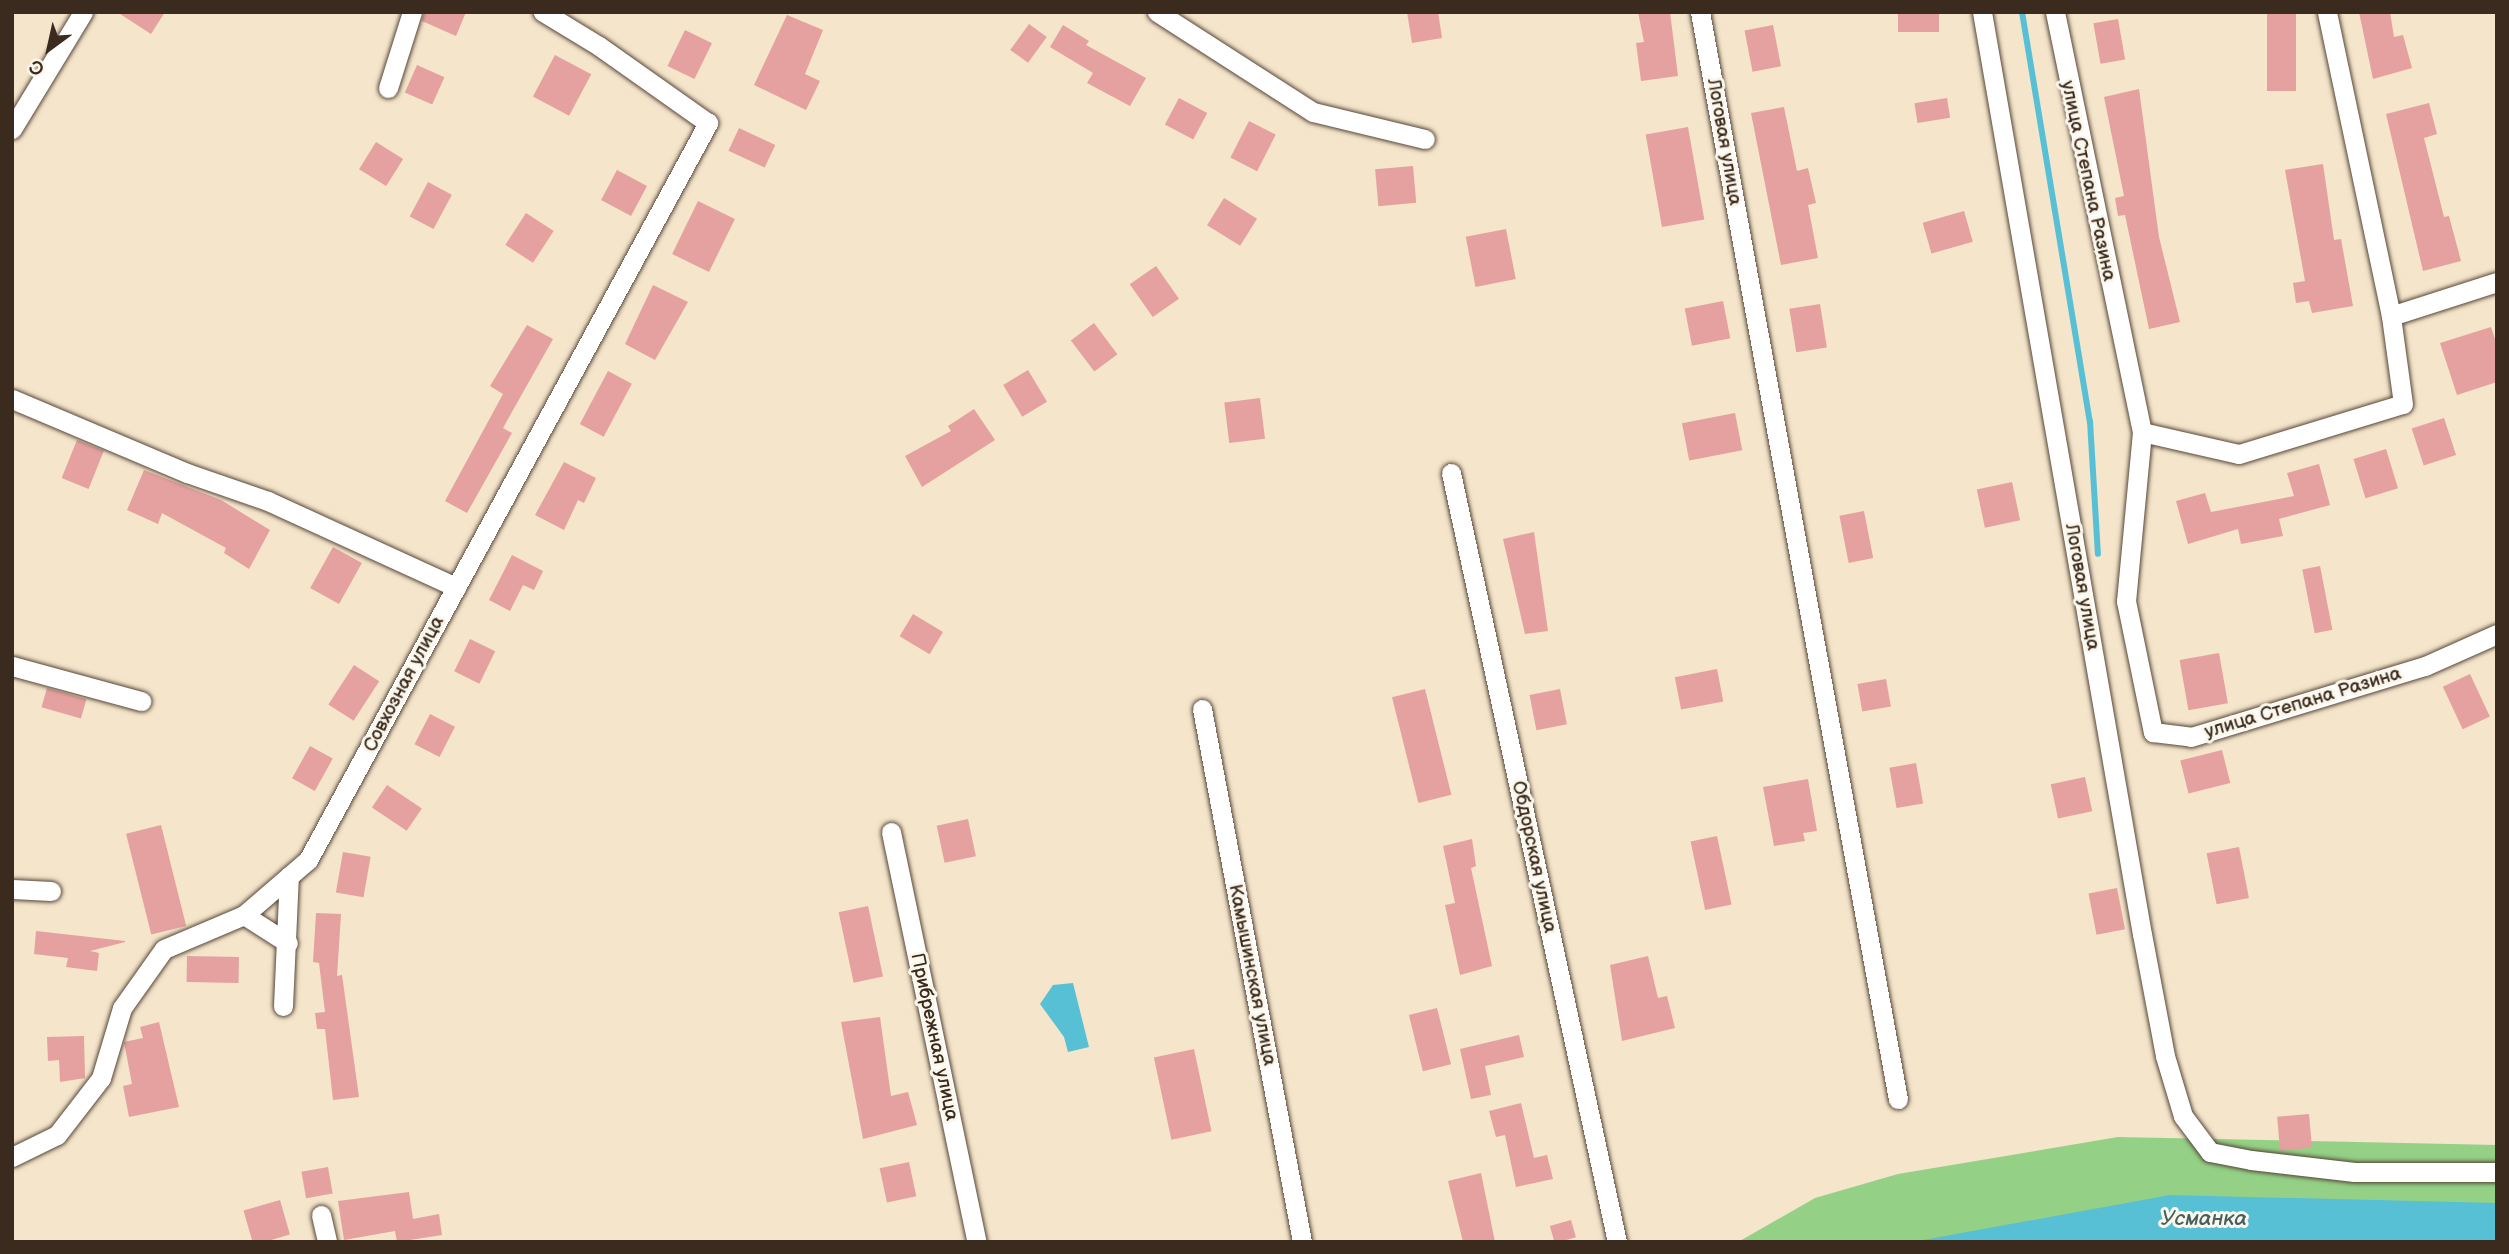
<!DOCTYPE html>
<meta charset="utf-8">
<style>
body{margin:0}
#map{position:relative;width:2509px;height:1254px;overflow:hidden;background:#f4e5cb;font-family:"Balsamiq Sans",sans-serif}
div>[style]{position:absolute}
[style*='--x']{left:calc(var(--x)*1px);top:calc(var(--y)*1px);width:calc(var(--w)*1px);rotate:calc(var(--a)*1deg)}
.green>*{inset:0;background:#94d186}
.water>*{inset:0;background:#58c0d4}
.stream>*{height:6px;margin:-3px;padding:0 3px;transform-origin:3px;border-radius:3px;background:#58c0d4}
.building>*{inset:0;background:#e5a1a0;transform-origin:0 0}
.roads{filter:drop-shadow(0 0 2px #574638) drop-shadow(0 0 2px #574638)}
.minor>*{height:19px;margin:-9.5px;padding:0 9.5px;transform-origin:9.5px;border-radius:9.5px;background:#fff}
span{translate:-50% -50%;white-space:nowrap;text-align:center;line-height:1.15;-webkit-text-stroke:6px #fbf7ec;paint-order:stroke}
.street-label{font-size:19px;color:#3b2a1e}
.water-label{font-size:21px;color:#455e5e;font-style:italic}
.frame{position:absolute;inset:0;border:14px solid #3b2a1e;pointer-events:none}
.north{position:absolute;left:14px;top:14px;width:70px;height:70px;-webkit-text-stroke:5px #fbf7ec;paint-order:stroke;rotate:213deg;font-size:19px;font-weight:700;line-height:28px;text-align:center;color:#3b2a1e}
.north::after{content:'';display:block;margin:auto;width:24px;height:32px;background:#3b2a1e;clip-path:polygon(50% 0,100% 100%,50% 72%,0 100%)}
</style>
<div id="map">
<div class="green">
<div style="clip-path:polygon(2118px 1137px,2497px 1145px,2497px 1242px,1738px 1242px,1815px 1198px,1898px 1174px)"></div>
</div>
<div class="water">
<div style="clip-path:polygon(1073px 983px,1089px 1047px,1068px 1052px,1064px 1037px,1040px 1004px,1053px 985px)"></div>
<div style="clip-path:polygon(2170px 1195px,2497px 1203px,2497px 1242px,1912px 1242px)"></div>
</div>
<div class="stream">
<div style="--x:2022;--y:12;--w:415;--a:80.6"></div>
<div style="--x:2090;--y:421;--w:133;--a:86.6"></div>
</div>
<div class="building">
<div style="clip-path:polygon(117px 12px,165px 12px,151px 34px)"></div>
<div style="clip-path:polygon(424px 12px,466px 12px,456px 36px,422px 21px)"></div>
<div style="clip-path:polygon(1407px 12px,1438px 12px,1442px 38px,1412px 43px)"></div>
<div style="clip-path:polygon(1638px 12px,1670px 12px,1678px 76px,1641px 81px,1636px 43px,1644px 42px)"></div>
<div style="left:1898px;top:12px;width:41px;height:20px"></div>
<div style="left:2267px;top:12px;width:29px;height:79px"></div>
<div style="clip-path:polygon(2359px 12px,2390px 12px,2394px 37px,2403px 35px,2412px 68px,2373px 79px)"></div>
<div style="clip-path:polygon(787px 15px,823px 30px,805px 74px,820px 81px,806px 110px,754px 85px)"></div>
<div style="left:2118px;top:19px;width:41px;height:25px;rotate:80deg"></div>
<div style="left:1029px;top:24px;width:22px;height:32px;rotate:36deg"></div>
<div style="clip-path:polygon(1063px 25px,1089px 41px,1086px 45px,1146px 78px,1130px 106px,1087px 83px,1093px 73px,1050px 47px)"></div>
<div style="left:1773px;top:25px;width:42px;height:29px;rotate:79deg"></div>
<div style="left:685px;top:30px;width:30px;height:40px;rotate:26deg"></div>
<div style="left:555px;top:55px;width:41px;height:47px;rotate:28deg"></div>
<div style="left:417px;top:65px;width:30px;height:30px;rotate:24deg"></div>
<div style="clip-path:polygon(2139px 89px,2159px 237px,2180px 322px,2149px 329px,2125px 215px,2118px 216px,2115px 198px,2124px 196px,2104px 97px)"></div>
<div style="left:1179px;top:98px;width:32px;height:30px;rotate:28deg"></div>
<div style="left:1947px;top:98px;width:20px;height:33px;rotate:81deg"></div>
<div style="clip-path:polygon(2429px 103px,2437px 134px,2424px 138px,2444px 217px,2449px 216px,2461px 261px,2423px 271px,2386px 114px)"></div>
<div style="clip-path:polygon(1784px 107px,1797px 171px,1808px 168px,1816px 203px,1808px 205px,1818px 258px,1781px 265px,1751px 113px)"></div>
<div style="left:1249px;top:121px;width:30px;height:41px;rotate:27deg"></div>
<div style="left:1688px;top:127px;width:94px;height:43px;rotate:80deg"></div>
<div style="left:739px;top:128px;width:40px;height:25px;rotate:25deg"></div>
<div style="left:376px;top:142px;width:32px;height:32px;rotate:32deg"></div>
<div style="clip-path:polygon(2323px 164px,2334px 240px,2341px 239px,2353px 306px,2312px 313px,2309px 301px,2296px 303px,2293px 283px,2305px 281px,2285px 170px)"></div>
<div style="left:1413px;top:166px;width:37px;height:38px;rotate:85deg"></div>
<div style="left:617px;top:170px;width:34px;height:34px;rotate:28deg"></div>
<div style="left:428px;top:182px;width:27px;height:39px;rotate:28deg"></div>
<div style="left:1224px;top:198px;width:39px;height:32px;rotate:32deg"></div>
<div style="left:698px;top:201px;width:41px;height:59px;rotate:26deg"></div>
<div style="left:1964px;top:211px;width:32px;height:43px;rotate:74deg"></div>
<div style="left:526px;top:213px;width:33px;height:38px;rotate:33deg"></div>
<div style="left:1506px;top:229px;width:51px;height:41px;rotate:79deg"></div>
<div style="left:1156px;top:266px;width:40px;height:32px;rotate:55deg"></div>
<div style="clip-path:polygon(653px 285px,688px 302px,655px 360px,625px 344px)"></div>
<div style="left:1723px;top:301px;width:38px;height:39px;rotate:79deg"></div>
<div style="left:1820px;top:304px;width:44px;height:31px;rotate:81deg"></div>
<div style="left:1094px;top:323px;width:39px;height:29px;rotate:53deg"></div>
<div style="clip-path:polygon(527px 325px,553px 339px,503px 428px,512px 433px,467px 513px,445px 501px,503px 394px,490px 386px)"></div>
<div style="clip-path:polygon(2491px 327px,2497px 345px,2497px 382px,2457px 395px,2440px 343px)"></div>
<div style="left:1028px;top:370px;width:37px;height:29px;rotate:59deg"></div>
<div style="left:608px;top:371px;width:27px;height:60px;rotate:28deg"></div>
<div style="left:1260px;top:398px;width:41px;height:36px;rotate:83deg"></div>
<div style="clip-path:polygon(974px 409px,995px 440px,922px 487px,905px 456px,951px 431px,948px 426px)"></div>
<div style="left:1735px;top:413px;width:38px;height:54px;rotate:79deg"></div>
<div style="left:2444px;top:418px;width:39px;height:34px;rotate:72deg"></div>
<div style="left:77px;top:440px;width:29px;height:41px;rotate:22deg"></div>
<div style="left:2386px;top:449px;width:41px;height:34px;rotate:73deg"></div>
<div style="clip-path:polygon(564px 462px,596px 478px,584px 503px,578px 500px,564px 530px,535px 515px)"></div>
<div style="clip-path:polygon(2319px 464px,2330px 505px,2279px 519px,2283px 536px,2241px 544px,2238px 529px,2188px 544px,2176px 501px,2205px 493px,2211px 512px,2294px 496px,2287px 473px)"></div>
<div style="clip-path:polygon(144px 470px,221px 500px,270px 530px,249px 569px,224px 553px,226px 548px,162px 513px,158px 524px,127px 510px)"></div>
<div style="left:2012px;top:482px;width:39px;height:36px;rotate:78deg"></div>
<div style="left:1864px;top:511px;width:48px;height:25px;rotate:79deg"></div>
<div style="clip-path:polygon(1534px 532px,1548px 631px,1525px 634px,1503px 539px)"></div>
<div style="left:333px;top:547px;width:33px;height:47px;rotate:29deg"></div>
<div style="clip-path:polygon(512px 555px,543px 571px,534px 590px,523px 585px,510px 611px,489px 600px)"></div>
<div style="left:2320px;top:566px;width:65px;height:18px;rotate:79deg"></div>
<div style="left:913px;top:614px;width:35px;height:26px;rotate:31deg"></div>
<div style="left:470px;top:639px;width:28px;height:36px;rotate:26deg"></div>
<div style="left:2219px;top:653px;width:51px;height:40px;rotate:80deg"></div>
<div style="left:354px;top:665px;width:30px;height:47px;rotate:33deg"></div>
<div style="left:1717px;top:669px;width:33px;height:43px;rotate:79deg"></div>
<div style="left:2470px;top:674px;width:47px;height:30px;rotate:65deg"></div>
<div style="left:1886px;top:679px;width:28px;height:29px;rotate:80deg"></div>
<div style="left:47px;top:688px;width:41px;height:20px;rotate:16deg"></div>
<div style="left:1425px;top:689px;width:109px;height:34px;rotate:76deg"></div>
<div style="left:1560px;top:689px;width:36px;height:31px;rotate:79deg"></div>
<div style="left:430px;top:714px;width:28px;height:34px;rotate:27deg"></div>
<div style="left:310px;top:746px;width:26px;height:37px;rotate:29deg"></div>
<div style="left:2222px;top:750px;width:34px;height:43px;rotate:76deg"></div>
<div style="left:1916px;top:763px;width:41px;height:27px;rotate:80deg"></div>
<div style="left:2085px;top:777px;width:35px;height:35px;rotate:78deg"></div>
<div style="clip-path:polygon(1808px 779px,1817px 831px,1803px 833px,1805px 841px,1774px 846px,1763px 787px)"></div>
<div style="left:387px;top:785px;width:42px;height:27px;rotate:34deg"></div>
<div style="left:968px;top:819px;width:38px;height:32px;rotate:78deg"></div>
<div style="left:161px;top:825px;width:104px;height:36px;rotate:76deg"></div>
<div style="left:1717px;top:836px;width:70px;height:27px;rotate:78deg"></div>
<div style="clip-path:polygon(1472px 839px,1476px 866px,1471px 868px,1492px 966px,1460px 975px,1445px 905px,1455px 903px,1443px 846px)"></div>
<div style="left:2239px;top:847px;width:52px;height:33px;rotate:79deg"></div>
<div style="left:343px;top:852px;width:28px;height:41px;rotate:10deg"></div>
<div style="left:2117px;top:888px;width:42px;height:29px;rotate:79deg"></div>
<div style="left:868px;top:906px;width:72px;height:30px;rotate:78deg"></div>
<div style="clip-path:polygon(316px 913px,341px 914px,337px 976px,342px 975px,359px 1097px,333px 1100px,325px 1029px,317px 1029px,315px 1013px,325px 1012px,319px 963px,313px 962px)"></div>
<div style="clip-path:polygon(36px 931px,125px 941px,125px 942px,90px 951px,99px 953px,97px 971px,66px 967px,68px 958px,34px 954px)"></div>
<div style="left:187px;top:956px;width:52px;height:26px;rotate:1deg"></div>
<div style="clip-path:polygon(1648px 956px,1658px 998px,1667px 996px,1675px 1028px,1622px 1041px,1610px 965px)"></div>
<div style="left:1437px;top:1008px;width:58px;height:29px;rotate:76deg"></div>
<div style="clip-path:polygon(880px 1017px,891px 1096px,908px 1092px,917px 1125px,863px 1139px,841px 1022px)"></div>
<div style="clip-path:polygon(159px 1022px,179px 1107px,129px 1117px,123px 1086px,132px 1084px,124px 1042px,143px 1038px,140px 1027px)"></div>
<div style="clip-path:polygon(1519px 1035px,1524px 1057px,1485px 1066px,1491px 1095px,1471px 1099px,1460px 1049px)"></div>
<div style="clip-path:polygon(84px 1036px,85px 1078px,60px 1082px,59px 1060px,48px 1061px,47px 1037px)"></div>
<div style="left:1194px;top:1049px;width:84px;height:41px;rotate:78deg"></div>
<div style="clip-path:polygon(1521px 1103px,1534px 1158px,1547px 1155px,1553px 1179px,1516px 1187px,1505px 1135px,1496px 1137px,1489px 1111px)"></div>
<div style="left:2309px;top:1114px;width:34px;height:32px;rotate:85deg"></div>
<div style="left:909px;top:1162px;width:35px;height:30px;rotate:78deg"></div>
<div style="left:328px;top:1167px;width:27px;height:27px;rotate:80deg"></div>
<div style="clip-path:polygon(1481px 1173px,1495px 1242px,1463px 1242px,1448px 1181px)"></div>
<div style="clip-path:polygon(409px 1192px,413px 1219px,439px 1214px,442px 1235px,397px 1242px,395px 1231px,344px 1240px,338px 1201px)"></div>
<div style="left:280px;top:1200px;width:36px;height:38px;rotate:74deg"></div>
<div style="left:1571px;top:1220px;width:18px;height:22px;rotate:74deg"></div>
</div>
<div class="roads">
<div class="minor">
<div style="--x:1157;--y:12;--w:185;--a:32.7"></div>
<div style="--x:1313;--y:112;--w:115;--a:13.6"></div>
<div style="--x:1700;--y:12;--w:1105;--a:79.68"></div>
<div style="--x:1982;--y:12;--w:936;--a:80.16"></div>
<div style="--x:2142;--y:934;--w:124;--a:79.3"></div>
<div style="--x:2165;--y:1056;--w:63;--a:73.3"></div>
<div style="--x:2183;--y:1116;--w:45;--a:53.1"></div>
<div style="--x:2210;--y:1152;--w:42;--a:11"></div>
<div style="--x:2251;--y:1160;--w:104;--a:6.6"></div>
<div style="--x:2354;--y:1172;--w:143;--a:0"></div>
<div style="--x:2055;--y:12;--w:429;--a:78.3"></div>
<div style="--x:2142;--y:432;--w:170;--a:95.4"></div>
<div style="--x:2126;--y:601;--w:134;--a:78.4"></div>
<div style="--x:2153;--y:732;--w:38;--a:7"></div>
<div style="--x:2191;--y:737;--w:245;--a:-16.9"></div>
<div style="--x:2425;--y:666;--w:79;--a:-24"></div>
<div style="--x:388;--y:88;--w:80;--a:-72.5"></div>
<div style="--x:12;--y:129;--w:137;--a:-58.7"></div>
<div style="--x:2391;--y:316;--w:111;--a:-17.8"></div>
<div style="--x:12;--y:399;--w:190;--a:22.9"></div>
<div style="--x:187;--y:473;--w:86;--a:19.1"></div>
<div style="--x:268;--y:501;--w:207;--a:24.6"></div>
<div style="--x:2142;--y:432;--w:99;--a:12.8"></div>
<div style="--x:2239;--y:454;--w:171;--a:-17"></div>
<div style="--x:2403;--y:404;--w:89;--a:-97.8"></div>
<div style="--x:2391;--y:316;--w:311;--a:-101.9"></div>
<div style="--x:1451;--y:473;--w:787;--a:77.82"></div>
<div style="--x:12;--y:666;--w:134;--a:15.2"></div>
<div style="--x:1202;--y:709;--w:542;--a:79.37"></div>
<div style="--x:891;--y:832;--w:419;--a:78.2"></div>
<div style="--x:12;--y:889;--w:39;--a:3"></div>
<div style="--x:244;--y:915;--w:52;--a:32.5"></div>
<div style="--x:283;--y:1006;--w:130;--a:-87.4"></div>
<div style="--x:12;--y:1157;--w:50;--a:-26.1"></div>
<div style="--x:57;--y:1135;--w:72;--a:-52.3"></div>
<div style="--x:101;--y:1078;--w:73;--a:-73.3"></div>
<div style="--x:122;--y:1008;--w:72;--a:-54.6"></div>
<div style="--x:164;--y:949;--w:87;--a:-23"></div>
<div style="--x:244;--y:915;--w:84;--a:-40.7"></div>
<div style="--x:308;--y:860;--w:839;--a:-61.51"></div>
<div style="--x:708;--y:123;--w:133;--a:-144.8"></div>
<div style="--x:599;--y:46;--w:66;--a:-148.7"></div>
<div style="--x:321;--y:1215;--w:28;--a:77"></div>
</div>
</div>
<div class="street-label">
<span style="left:1724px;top:142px;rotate:80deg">Логовая улица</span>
<span style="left:2088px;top:181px;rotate:78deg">улица Степана Разина</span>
<span style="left:2082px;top:587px;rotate:80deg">Логовая улица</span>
<span style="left:404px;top:684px;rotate:-62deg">Совхозная улица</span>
<span style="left:2303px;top:703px;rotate:-17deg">улица Степана Разина</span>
<span style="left:1534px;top:857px;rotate:78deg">Обдорская улица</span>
<span style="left:1252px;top:975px;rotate:79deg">Камышинская улица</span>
<span style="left:934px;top:1037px;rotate:78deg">Прибрежная улица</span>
</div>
<div class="water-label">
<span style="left:2204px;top:1219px">Усманка</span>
</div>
<div class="frame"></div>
<div class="north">С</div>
</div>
